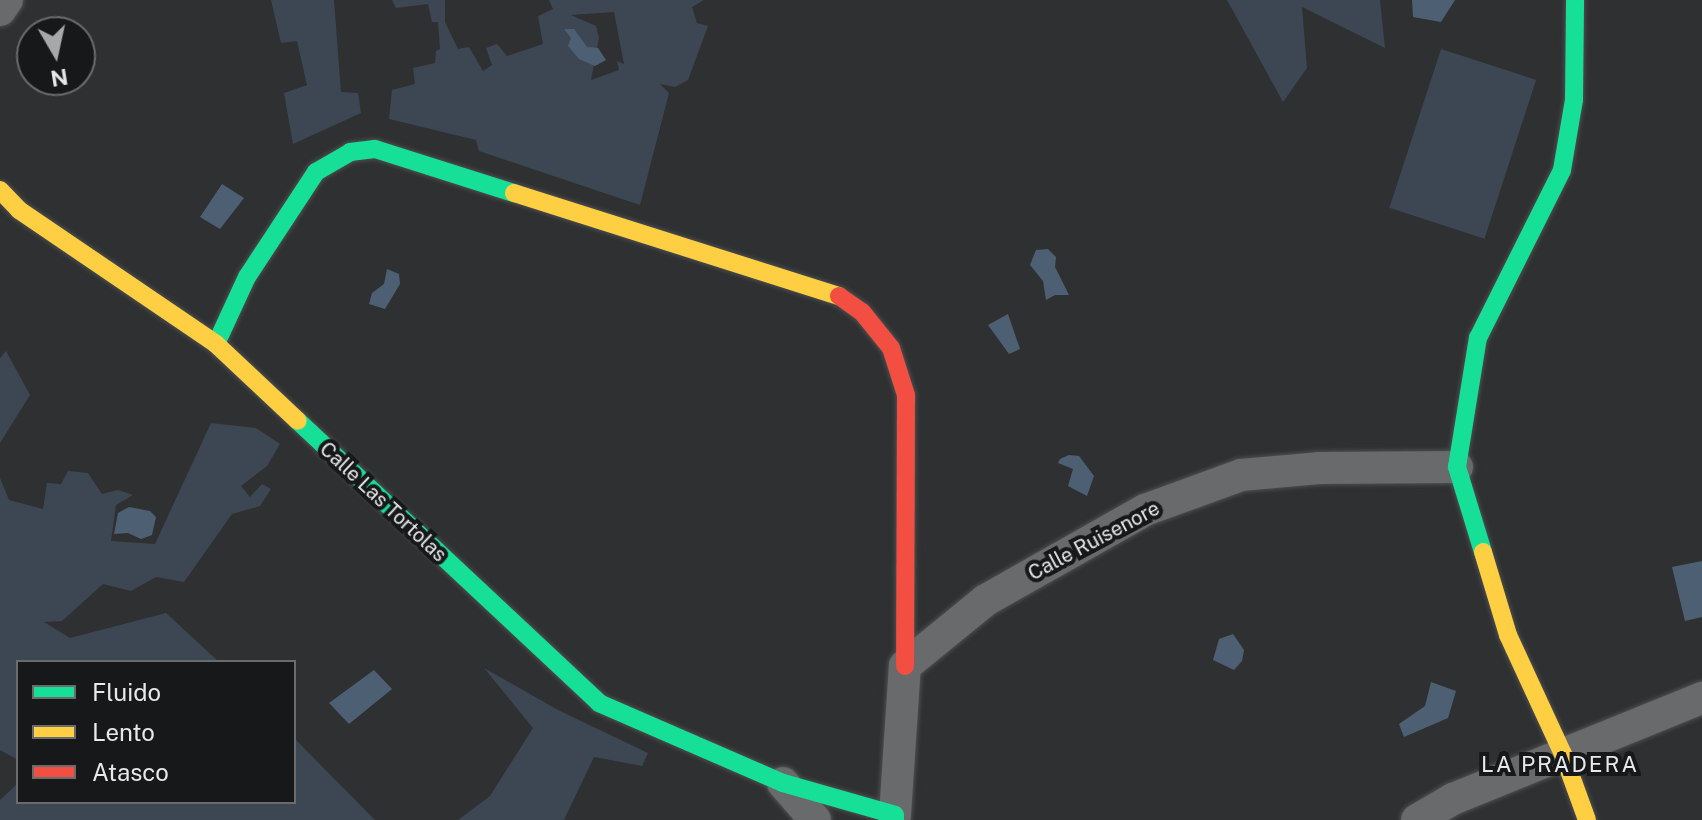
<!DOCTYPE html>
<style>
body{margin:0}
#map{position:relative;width:1702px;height:820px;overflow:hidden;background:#2f3031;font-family:"Public Sans",sans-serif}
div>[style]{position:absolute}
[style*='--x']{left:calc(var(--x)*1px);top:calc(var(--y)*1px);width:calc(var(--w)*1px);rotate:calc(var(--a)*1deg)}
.green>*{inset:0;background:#3c4753;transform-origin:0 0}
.water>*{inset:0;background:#4d6073}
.roads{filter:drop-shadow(0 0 2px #4d4e4f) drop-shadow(0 0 2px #4d4e4f)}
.street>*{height:32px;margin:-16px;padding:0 16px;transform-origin:16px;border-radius:16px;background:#696a6b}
.fast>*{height:18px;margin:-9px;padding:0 9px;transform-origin:9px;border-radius:9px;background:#16e098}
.slow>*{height:18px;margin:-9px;padding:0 9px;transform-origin:9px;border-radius:9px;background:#ffcf43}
.jam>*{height:18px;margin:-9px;padding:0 9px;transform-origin:9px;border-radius:9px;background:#f24e42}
span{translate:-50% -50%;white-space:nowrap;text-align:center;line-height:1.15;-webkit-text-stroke:8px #171819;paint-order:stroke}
.street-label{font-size:20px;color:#e7e8e9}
.neighbourhood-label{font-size:22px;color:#e7e8e9;letter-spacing:2px}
.legend{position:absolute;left:16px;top:660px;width:280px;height:144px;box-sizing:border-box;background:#171819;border:2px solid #6a6b6c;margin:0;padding:10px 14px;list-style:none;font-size:24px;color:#e7e8e9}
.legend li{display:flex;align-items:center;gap:16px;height:40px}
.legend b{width:40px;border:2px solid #6a6b6c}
.north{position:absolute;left:16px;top:16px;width:80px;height:80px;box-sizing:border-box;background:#171819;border:2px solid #6a6b6c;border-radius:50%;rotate:171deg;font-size:22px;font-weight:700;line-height:32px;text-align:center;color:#e7e8e9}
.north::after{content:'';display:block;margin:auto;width:28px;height:36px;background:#a7a8a9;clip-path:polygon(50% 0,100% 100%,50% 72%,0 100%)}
</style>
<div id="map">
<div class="green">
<div style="clip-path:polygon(271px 0,334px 0,341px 92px,358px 93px,361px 113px,293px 144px,284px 93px,307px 85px,297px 41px,281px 43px)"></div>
<div style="clip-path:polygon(evenodd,392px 0,445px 0,445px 22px,458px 49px,469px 47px,483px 71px,492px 65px,486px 48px,497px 44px,507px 56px,543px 44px,538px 16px,553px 9px,549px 0,704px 0,692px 7px,697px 23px,708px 26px,688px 80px,675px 87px,660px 84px,669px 93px,640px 205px,479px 151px,476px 140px,389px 119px,392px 90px,415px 84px,413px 68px,435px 63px,436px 51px,440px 49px,438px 22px,432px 22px,428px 4px,396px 8px,392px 0,614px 12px,624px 64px,617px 61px,619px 70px,591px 80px,599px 38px,596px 26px,571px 15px,614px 12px)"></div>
<div style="clip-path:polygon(1227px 0,1380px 0,1385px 48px,1302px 7px,1307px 68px,1283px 102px)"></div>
<div style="left:1441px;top:49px;width:100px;height:167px;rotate:18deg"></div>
<div style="clip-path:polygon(6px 351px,30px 395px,0 443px,0 358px)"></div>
<div style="clip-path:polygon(211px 423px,256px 428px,280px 444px,267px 466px,241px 486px,250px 497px,262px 484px,271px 489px,260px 506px,232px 514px,184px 582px,156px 577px,131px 591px,103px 584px,62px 621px,44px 622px,70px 638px,166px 613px,219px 662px,18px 662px,18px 760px,0 750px,0 478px,9px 500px,43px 509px,47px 483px,61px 484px,68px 471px,88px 473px,102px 494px,118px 490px,133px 495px,116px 505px,111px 541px,155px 544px)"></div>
<div style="clip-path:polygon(484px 668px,558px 710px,648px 753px,642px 766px,594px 757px,564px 820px,458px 820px,490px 796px,533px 728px)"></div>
<div style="clip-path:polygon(294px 738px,375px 820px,0 820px,0 800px,18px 783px,18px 802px,294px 802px)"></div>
</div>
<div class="water">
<div style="clip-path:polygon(1412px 0,1455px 0,1441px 22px,1413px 17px)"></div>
<div style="clip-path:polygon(564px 29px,574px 29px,587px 47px,598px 48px,606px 60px,595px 66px,579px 59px,568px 46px,571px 38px)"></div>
<div style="clip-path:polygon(222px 184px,244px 198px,220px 229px,200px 217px)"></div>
<div style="clip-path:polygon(1048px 249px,1056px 257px,1055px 267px,1069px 295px,1055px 295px,1046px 300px,1043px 281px,1030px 265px,1036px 250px)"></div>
<div style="clip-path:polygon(387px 269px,399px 274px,400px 284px,385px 309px,369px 304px,372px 293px,384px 284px)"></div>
<div style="clip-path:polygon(1008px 314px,1020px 349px,1009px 354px,988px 325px)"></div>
<div style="clip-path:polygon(1069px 455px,1079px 456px,1094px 476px,1087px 496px,1068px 486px,1073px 469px,1058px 463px,1060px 459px)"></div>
<div style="clip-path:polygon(129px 507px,150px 511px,156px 517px,152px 535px,141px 539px,128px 533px,114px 534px,118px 513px)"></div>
<div style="clip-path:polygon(1702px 561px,1702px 617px,1685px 621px,1672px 567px)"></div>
<div style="clip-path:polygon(1233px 634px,1244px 650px,1242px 661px,1234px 670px,1213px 660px,1219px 639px)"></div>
<div style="clip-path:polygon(374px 670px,392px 689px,349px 724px,329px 703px)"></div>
<div style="clip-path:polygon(1431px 682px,1456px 691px,1448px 718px,1404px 737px,1399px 724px,1425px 706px)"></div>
</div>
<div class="roads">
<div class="street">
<div style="--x:0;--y:10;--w:12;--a:-55"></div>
<div style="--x:783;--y:783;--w:49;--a:49.1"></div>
<div style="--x:895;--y:815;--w:149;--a:-86.2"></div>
<div style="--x:905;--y:666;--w:104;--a:-39.2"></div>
<div style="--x:986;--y:600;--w:183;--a:-29.5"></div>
<div style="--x:1145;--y:510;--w:102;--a:-20"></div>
<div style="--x:1241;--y:475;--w:78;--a:-5.1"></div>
<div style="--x:1319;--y:468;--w:138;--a:-0.4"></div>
<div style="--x:1417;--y:820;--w:42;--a:-30.3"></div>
<div style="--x:1453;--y:799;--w:269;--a:-22.1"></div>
</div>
<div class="fast">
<div style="--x:216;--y:344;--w:74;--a:-65.2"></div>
<div style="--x:247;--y:277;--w:126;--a:-56.7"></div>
<div style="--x:316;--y:172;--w:39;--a:-30"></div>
<div style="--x:350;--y:152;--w:25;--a:-7"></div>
<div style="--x:375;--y:149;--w:146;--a:17.6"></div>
<div style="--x:298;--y:421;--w:412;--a:43.1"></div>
<div style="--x:599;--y:703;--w:201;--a:23.5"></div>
<div style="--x:783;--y:783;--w:116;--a:15.9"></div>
<div style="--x:895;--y:815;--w:5;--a:90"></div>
<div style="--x:1483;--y:552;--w:89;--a:-107"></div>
<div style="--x:1457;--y:467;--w:131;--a:-80.8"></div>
<div style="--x:1478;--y:338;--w:188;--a:-63.4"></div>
<div style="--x:1562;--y:170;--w:71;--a:-80.3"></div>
<div style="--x:1574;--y:100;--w:100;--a:-89.4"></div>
</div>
<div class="slow">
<div style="--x:0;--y:190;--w:28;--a:46"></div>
<div style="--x:19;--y:210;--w:238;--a:34.2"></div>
<div style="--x:216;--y:344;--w:112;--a:43.2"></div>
<div style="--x:514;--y:193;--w:341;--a:17.6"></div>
<div style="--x:1483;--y:552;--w:87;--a:73.2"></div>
<div style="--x:1508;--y:635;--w:131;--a:65.2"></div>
<div style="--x:1563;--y:754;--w:70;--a:70"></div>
</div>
<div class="jam">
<div style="--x:839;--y:296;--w:28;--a:35"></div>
<div style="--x:862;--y:312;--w:46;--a:51.1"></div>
<div style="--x:891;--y:348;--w:49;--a:72.3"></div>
<div style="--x:906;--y:395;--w:271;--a:90.2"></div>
</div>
</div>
<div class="street-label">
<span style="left:383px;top:502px;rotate:43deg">Calle Las Tortolas</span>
<span style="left:1094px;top:541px;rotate:-28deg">Calle Ruisenore</span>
</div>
<div class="neighbourhood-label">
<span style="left:1560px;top:765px">LA PRADERA</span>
</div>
<ul class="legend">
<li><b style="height:10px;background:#16e098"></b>Fluido</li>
<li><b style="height:10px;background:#ffcf43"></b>Lento</li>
<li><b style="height:10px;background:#f24e42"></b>Atasco</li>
</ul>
<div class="north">N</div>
</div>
